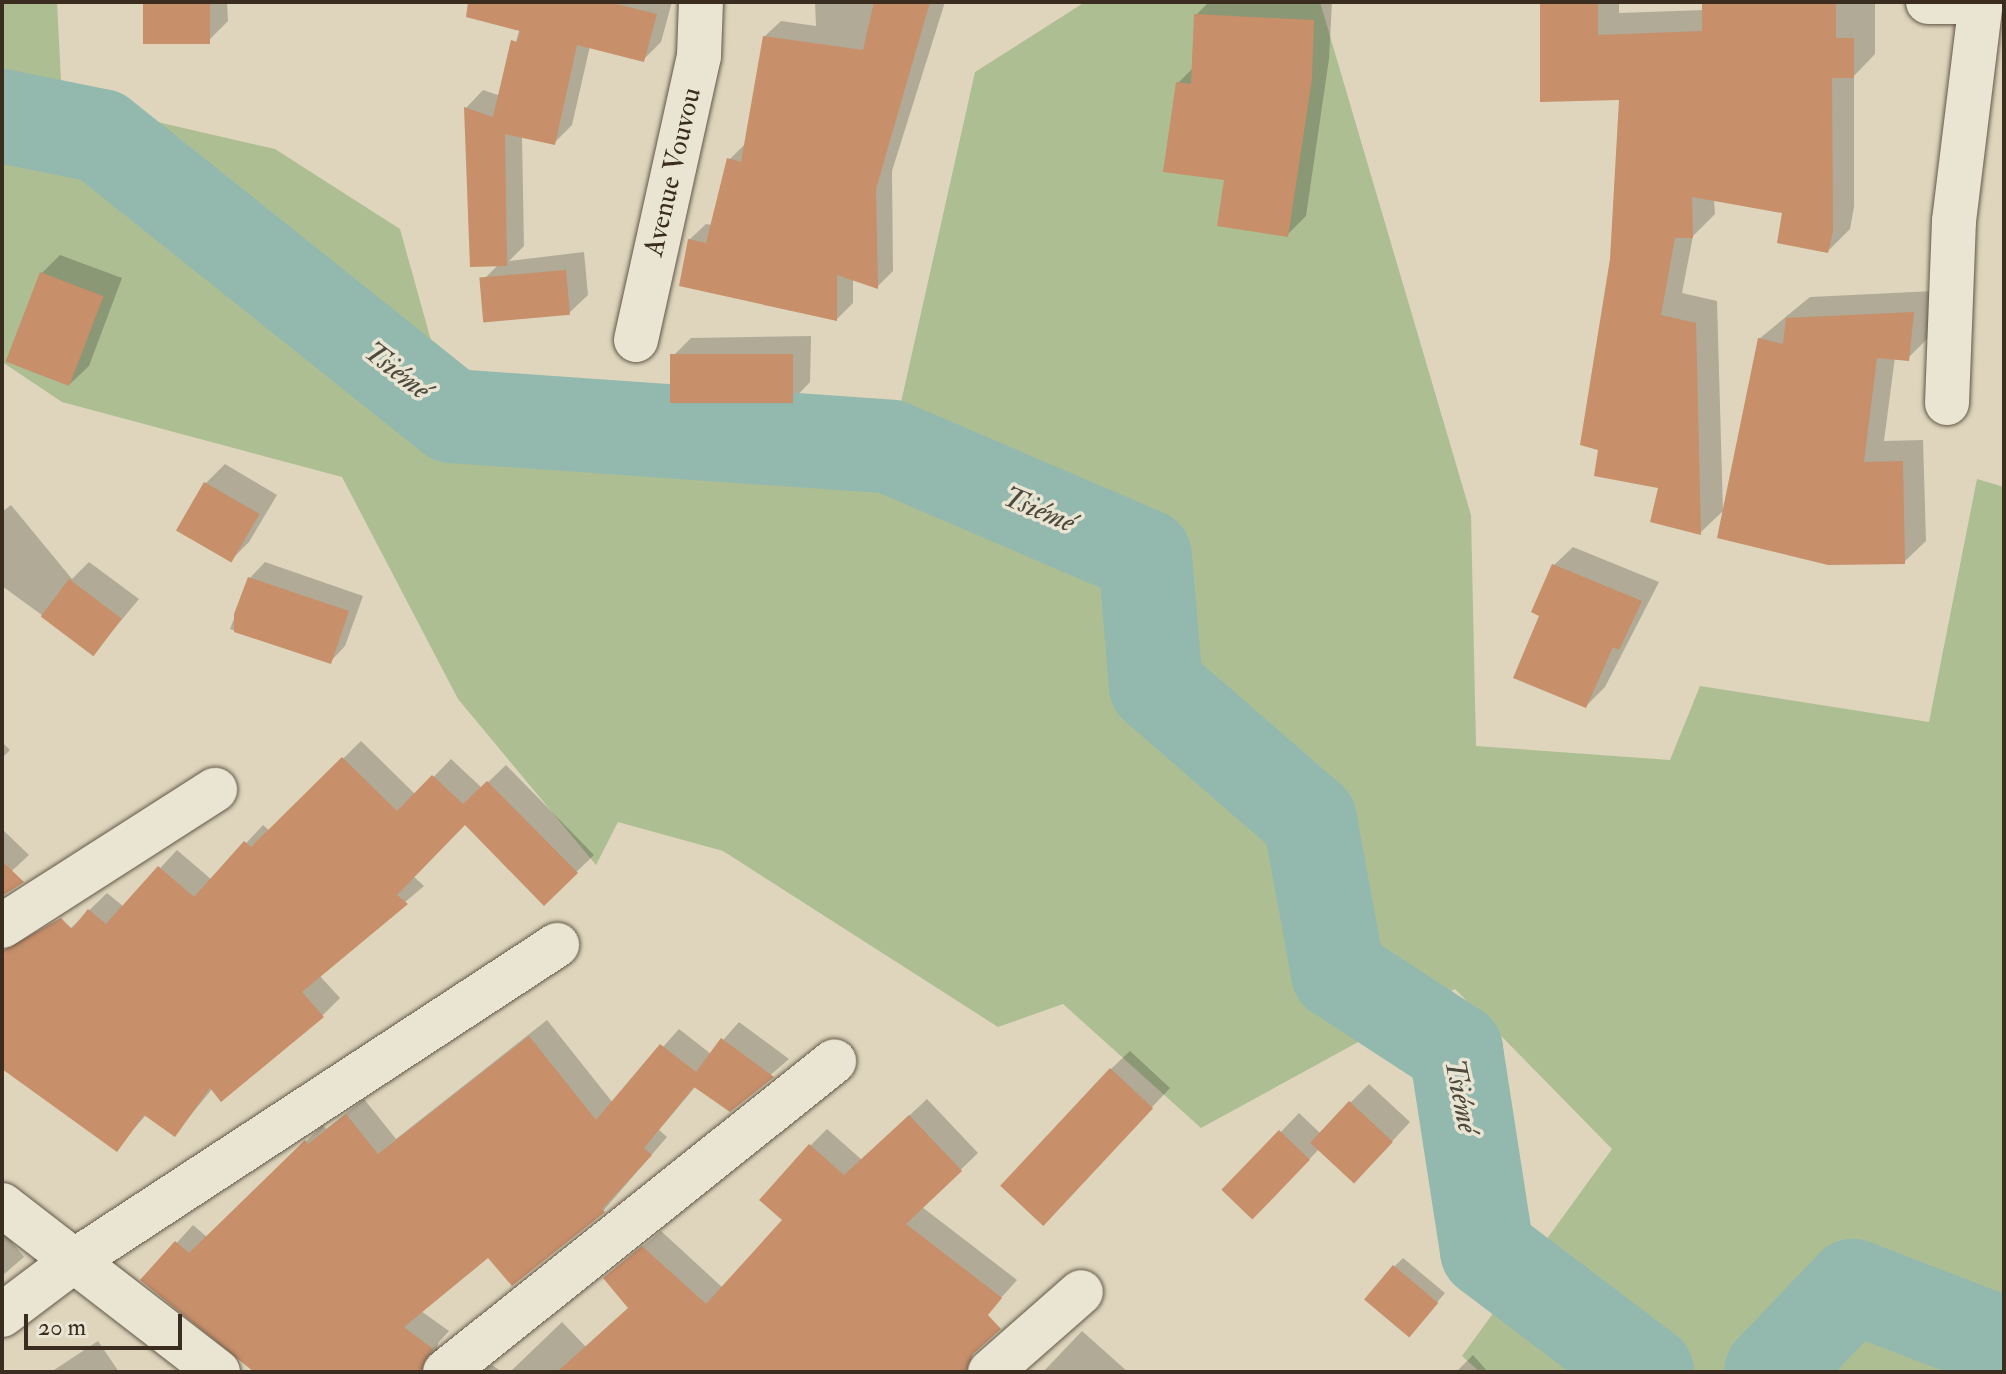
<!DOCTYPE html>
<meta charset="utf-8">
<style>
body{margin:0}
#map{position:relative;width:2006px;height:1374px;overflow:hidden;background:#ded5bc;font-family:"IM FELL Double Pica",serif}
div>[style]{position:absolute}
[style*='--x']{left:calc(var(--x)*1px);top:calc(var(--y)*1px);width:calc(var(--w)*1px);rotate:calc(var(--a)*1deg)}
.green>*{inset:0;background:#aebe93}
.shadow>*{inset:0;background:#0003}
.river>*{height:94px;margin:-47px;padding:0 47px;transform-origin:47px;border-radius:47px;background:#93b9af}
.building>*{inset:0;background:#c78f6a;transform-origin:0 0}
.roads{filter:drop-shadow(0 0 2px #635747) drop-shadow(0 0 2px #635747)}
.minor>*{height:44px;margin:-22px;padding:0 22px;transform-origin:22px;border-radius:22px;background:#eae4d3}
span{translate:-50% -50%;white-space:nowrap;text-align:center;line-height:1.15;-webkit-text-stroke:7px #eae4d3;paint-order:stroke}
.street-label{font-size:28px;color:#3a2d20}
.water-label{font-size:30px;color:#4c493d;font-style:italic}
.frame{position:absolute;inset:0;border:4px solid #3a2d20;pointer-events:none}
.scale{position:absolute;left:24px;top:1314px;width:158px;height:36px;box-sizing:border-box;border:4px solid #3a2d20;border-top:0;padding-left:10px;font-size:24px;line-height:28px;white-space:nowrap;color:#3a2d20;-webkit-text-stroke:6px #eae4d3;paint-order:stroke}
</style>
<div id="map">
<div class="green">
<div style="clip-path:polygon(2px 2px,57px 2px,62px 100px,275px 149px,400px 229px,452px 416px,891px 447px,975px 72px,1085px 2px,1320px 2px,1471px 515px,1476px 746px,1670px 760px,1700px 686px,1929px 722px,1977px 479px,2004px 487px,2004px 1372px,1480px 1372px,1462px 1356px,1612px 1149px,1455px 989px,1201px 1128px,1063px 1004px,998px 1027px,723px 851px,618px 822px,596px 865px,458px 699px,342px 477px,62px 402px,2px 362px)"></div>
</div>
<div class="shadow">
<div style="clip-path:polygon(145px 2px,227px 2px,228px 21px,210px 39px)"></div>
<div style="clip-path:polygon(527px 2px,672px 2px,661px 42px,644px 59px,590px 46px,572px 125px,554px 143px,522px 136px,524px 246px,509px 261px,584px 252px,588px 295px,569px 313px,482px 281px,499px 264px,466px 108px,483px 90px,501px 96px)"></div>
<div style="clip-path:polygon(815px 2px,945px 2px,892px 171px,893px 271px,877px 287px,853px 278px,853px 303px,837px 319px,689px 240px,706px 224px,713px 225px,729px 160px,747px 142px,764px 37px,781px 21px,816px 26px)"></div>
<div style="clip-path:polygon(1209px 2px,1332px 2px,1329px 59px,1306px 216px,1288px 234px,1178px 83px,1194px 67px,1196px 15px)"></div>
<div style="clip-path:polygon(1619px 2px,1619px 13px,1704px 10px,1704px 2px,1875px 2px,1875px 54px,1854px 76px,1854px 207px,1850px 229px,1828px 251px,1785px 211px,1714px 199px,1715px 214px,1693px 236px,1682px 293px,1717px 301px,1723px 511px,1701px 532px,1660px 486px,1601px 449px,1621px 98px,1542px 3px,1461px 3px)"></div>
<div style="clip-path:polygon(60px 255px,122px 278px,89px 366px,70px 384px,42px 273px)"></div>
<div style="clip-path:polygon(1934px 291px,1929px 337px,1908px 358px,1895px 357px,1884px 441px,1923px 440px,1926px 541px,1904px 562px,1759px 339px,1810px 297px)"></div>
<div style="clip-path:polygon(811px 336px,810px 382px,792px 401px,672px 357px,691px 338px)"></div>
<div style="clip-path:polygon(225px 464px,277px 495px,249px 542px,231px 560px,178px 530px,206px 483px)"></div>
<div style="clip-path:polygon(11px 505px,72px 579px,89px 562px,139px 599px,94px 653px,2px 586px,2px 512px)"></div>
<div style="clip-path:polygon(1573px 547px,1659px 582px,1605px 687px,1586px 706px,1554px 565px)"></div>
<div style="clip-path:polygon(265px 562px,363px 596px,345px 646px,330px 662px,230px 629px,250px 578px)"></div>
<div style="clip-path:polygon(361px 741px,416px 795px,451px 759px,482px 788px,506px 765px,594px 855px,544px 903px,465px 823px,413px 876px,424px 886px,319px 975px,340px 998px,322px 1016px,213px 1088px,175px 1134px,147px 1114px,116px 1149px,2px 1067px,2px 986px,7px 990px,107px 893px,124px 907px,177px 850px,212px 880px,263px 825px,270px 831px)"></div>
<div style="clip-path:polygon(2px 742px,10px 750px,2px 758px)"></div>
<div style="clip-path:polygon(2px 829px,29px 855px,2px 880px)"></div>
<div style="clip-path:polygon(547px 1020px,613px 1103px,679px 1029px,711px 1054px,739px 1022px,789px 1059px,730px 1110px,696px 1086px,659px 1130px,667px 1137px,604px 1210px,513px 1283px,488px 1255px,421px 1311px,449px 1331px,438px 1343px,436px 1357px,448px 1372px,258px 1372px,143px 1280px,193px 1225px,207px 1237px,323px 1125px,326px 1129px,364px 1099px,396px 1139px)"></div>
<div style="clip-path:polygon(1130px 1051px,1170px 1088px,1061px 1204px,1111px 1069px)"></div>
<div style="clip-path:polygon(1369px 1084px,1410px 1122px,1372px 1163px,1319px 1149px,1272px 1199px,1225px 1190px,1299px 1113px,1320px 1133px)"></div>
<div style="clip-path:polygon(927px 1099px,978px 1153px,922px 1207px,1017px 1280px,935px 1372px,510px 1372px,562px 1322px,586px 1347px,630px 1307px,606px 1278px,661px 1231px,723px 1288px,785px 1220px,810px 1146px,827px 1129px,862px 1160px)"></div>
<div style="clip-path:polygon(2px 1230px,24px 1257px,2px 1276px)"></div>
<div style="clip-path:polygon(1403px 1258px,1445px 1293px,1418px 1325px,1394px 1267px)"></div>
<div style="clip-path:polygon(1082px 1331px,1128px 1372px,1043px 1372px)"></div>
<div style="clip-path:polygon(98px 1341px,119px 1372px,51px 1372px)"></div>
<div style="clip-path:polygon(1473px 1355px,1488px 1372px,1456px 1372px)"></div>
<div style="clip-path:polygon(492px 1365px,502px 1372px,481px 1372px)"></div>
</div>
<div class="river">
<div style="--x:2;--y:116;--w:101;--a:11.4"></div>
<div style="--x:101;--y:136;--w:449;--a:38.6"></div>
<div style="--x:452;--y:416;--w:440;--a:4"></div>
<div style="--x:891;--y:447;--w:276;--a:23.2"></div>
<div style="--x:1145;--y:556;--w:130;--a:85.2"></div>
<div style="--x:1156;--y:686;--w:204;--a:41"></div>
<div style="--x:1310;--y:820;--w:156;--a:79.6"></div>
<div style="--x:1338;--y:973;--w:141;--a:33.1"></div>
<div style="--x:1456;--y:1050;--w:203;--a:81.2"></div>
<div style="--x:1487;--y:1251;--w:201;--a:37.1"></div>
<div style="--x:1771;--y:1372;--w:119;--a:-46.4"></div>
<div style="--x:1853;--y:1286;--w:162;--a:21"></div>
</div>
<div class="building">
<div style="left:143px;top:2px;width:67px;height:42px"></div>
<div style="clip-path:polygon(468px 2px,608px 2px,657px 14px,644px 62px,577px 45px,555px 145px,505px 134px,507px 266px,470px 267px,464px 107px,493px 117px,511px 40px,517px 42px,520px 31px,466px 17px)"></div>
<div style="clip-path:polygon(874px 2px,930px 2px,876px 189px,878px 289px,837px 275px,837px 321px,679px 286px,688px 239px,706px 243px,727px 158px,741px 162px,763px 36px,863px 50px)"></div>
<div style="clip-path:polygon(1540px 2px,1598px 2px,1598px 35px,1702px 31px,1702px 2px,1836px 2px,1836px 38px,1854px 38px,1854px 78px,1832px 78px,1833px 231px,1828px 253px,1777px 243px,1782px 213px,1692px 197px,1693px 238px,1675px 238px,1661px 315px,1696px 323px,1701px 535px,1650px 522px,1658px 488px,1594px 476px,1598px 450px,1580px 445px,1610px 259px,1619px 100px,1540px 102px)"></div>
<div style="clip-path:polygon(1194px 14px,1314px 20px,1312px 79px,1288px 237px,1217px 226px,1224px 180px,1163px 172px,1176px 82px,1191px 84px)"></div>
<div style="left:566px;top:270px;width:45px;height:87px;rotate:85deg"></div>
<div style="left:40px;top:272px;width:68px;height:96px;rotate:21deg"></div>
<div style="clip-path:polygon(1914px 312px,1909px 361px,1877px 358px,1864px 462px,1903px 461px,1905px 564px,1828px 565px,1717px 538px,1758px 338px,1783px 344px,1786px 318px)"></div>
<div style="left:793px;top:354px;width:49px;height:123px;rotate:90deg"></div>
<div style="left:204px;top:482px;width:64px;height:56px;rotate:30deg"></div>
<div style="clip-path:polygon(1552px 564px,1642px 601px,1619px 650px,1613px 647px,1586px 708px,1513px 678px,1539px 616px,1531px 612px)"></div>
<div style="clip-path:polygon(248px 577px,349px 611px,331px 664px,234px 632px,234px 614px)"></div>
<div style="left:69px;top:579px;width:66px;height:47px;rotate:37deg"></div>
<div style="clip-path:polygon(342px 757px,397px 811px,432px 775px,463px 804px,487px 781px,578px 873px,544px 906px,465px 825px,397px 895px,408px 904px,302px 992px,324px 1017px,221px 1102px,210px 1088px,175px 1137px,144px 1115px,117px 1152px,2px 1069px,2px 951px,61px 918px,72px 929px,88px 909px,106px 924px,158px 866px,194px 897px,244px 841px,251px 847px)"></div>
<div style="clip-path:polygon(2px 861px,24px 882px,2px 896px)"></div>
<div style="clip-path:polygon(529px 1036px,596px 1120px,660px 1044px,696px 1072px,721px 1038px,774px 1077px,730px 1112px,694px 1087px,644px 1148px,652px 1155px,602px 1209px,605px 1212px,512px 1286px,488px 1258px,404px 1327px,433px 1349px,421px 1372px,254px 1372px,140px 1280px,175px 1241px,189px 1253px,305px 1140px,308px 1144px,346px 1114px,378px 1154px)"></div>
<div style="left:1110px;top:1068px;width:59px;height:161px;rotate:43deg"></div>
<div style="left:1349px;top:1101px;width:60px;height:57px;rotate:43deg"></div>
<div style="clip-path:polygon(909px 1115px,962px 1171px,906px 1224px,1002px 1298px,988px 1315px,1001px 1329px,973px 1354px,966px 1372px,557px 1372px,628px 1308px,603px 1278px,642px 1246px,706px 1304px,782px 1220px,759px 1200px,809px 1144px,844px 1175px)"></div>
<div style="left:1279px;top:1130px;width:43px;height:83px;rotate:44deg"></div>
<div style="left:1393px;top:1265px;width:59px;height:45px;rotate:40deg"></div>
</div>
<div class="roads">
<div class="minor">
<div style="--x:1928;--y:2;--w:32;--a:0"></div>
<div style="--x:636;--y:340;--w:291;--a:-77.5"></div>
<div style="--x:699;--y:56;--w:54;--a:-87.9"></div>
<div style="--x:1947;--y:403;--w:182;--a:-87.8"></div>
<div style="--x:1954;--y:221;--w:221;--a:-83"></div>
<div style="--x:2;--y:926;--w:253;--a:-32.6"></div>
<div style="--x:2;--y:1205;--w:273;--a:37.7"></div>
<div style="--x:2;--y:1315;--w:86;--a:-37"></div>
<div style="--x:71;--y:1263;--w:581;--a:-33.2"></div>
<div style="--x:445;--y:1372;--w:498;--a:-38.6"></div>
<div style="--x:990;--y:1372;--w:121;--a:-41.3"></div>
</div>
</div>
<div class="street-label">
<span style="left:673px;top:172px;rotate:-77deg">Avenue Vouvou</span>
</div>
<div class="water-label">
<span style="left:397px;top:371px;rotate:38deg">Tsiémé</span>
<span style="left:1039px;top:510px;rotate:23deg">Tsiémé</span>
<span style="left:1461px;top:1096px;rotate:79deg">Tsiémé</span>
</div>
<div class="frame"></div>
<div class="scale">20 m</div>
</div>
